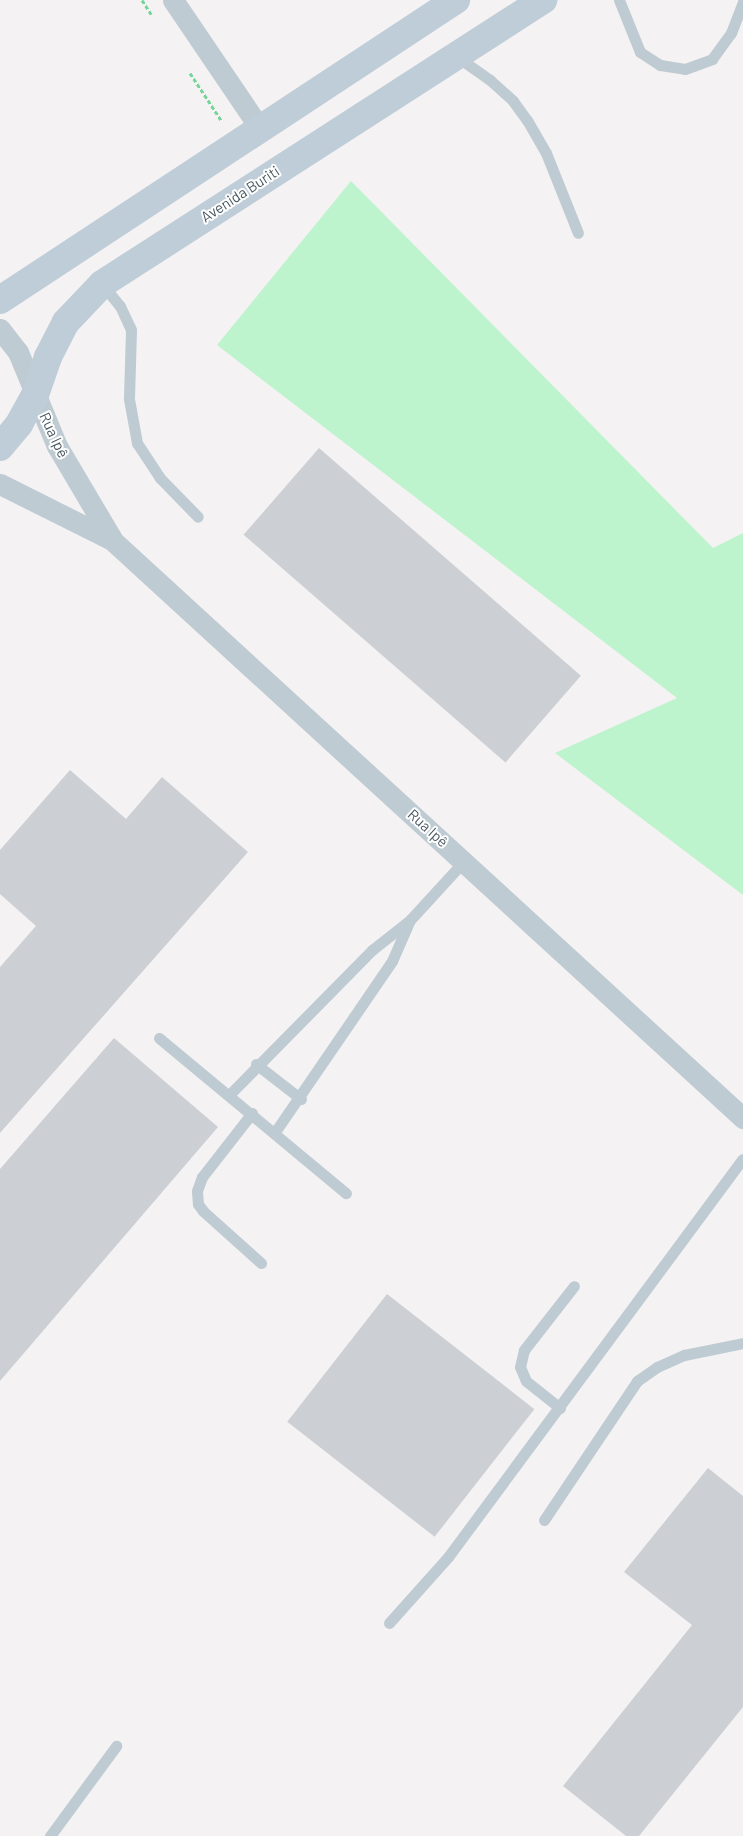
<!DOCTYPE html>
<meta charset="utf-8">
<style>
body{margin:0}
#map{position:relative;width:743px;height:1836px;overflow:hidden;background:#f4f2f2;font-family:Barlow,sans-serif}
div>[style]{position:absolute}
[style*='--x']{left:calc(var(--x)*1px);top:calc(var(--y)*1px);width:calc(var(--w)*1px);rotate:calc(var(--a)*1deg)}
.green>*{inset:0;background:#bef4cd}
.building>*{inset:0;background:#ccd0d4;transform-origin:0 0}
.path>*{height:3px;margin-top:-1.5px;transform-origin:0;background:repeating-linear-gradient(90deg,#73d59a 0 4px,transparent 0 6.5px)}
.lane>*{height:11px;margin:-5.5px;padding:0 5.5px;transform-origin:5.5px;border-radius:5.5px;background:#bfcbd2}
.street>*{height:21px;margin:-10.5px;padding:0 10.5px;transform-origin:10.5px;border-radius:10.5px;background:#bfcbd2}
.secondary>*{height:28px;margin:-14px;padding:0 14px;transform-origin:14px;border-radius:14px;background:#becdd7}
span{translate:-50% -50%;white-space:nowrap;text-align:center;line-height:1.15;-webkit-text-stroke:4px #fff;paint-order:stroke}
.street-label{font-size:15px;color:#485861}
</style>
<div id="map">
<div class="green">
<div style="clip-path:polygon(351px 181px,713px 548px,743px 533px,743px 895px,555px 753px,677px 698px,217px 345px)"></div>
</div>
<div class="building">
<div style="left:319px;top:448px;width:347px;height:115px;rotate:41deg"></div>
<div style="clip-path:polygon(70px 770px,126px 819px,162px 777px,248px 852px,0 1133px,0 967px,36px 926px,0 894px,0 850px)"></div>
<div style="clip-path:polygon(114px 1038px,218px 1127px,0 1381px,0 1169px)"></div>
<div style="left:387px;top:1294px;width:187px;height:162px;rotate:38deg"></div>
<div style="clip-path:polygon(708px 1468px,743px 1496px,743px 1707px,639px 1836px,626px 1836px,563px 1786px,692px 1625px,624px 1572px)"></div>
</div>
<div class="path">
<div style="--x:142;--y:0;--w:17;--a:57"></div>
<div style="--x:190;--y:73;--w:56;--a:56.6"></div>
</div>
<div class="lane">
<div style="--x:619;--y:0;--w:56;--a:68"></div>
<div style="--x:640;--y:52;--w:24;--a:33"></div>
<div style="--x:660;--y:65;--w:25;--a:9"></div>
<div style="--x:685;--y:69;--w:29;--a:-20"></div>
<div style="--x:712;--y:59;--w:32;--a:-54"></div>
<div style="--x:731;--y:33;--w:33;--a:-69"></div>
<div style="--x:456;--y:56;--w:42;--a:35.2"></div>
<div style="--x:490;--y:80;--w:31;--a:42"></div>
<div style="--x:513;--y:101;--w:24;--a:54"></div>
<div style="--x:527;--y:120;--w:38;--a:60"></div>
<div style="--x:546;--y:153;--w:86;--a:68.2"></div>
<div style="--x:102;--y:284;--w:28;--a:51"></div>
<div style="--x:120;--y:306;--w:26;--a:65"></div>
<div style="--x:131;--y:330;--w:69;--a:91.7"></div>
<div style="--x:129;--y:399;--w:45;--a:79.7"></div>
<div style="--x:137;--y:443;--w:42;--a:56.7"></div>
<div style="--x:160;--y:478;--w:54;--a:45.7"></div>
<div style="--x:159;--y:1038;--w:243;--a:39.7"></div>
<div style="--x:256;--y:1064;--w:57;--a:37.9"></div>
<div style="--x:229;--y:1095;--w:204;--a:-45.4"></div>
<div style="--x:372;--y:950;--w:48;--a:-38.3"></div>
<div style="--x:410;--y:920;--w:80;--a:-47.5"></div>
<div style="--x:252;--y:1113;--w:81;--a:128"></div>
<div style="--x:202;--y:1177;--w:15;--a:110"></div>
<div style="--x:197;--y:1191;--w:13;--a:86"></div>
<div style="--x:198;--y:1204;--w:9;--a:54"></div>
<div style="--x:203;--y:1211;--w:78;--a:41.9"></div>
<div style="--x:275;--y:1132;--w:207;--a:-55.6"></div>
<div style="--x:392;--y:961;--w:43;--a:-66.4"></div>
<div style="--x:560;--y:1408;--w:43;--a:-141.5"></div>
<div style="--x:526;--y:1381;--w:15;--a:-113"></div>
<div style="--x:520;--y:1367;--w:17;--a:-77"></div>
<div style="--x:524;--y:1350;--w:81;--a:-52"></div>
<div style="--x:544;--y:1520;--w:167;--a:-56.2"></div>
<div style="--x:637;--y:1381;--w:24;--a:-35"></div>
<div style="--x:657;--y:1367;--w:30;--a:-24"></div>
<div style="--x:684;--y:1355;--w:60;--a:-11.5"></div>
<div style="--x:389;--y:1623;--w:89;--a:-48.2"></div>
<div style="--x:448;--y:1557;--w:495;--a:-53.5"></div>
<div style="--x:50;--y:1836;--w:112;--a:-53.7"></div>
</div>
<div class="street">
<div style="--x:173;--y:0;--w:153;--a:55.9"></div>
<div style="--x:0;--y:329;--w:29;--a:52"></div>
<div style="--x:18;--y:352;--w:102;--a:67.5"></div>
<div style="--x:57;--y:446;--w:108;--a:59.4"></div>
<div style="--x:0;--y:484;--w:125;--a:26.6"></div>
<div style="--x:112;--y:540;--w:856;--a:42.49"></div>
</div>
<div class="secondary">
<div style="--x:0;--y:300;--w:546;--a:-33.34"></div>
<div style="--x:0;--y:447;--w:30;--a:-50"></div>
<div style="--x:19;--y:424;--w:33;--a:-61"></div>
<div style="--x:35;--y:395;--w:40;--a:-71.1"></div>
<div style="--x:48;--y:357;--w:39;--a:-63"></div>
<div style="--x:66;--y:322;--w:52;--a:-46.5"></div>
<div style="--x:102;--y:284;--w:525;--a:-32.78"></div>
</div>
<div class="street-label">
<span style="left:240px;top:194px;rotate:-33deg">Avenida Buriti</span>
<span style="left:54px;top:435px;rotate:65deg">Rua Ipê</span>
<span style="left:428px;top:828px;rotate:42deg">Rua Ipê</span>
</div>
</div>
